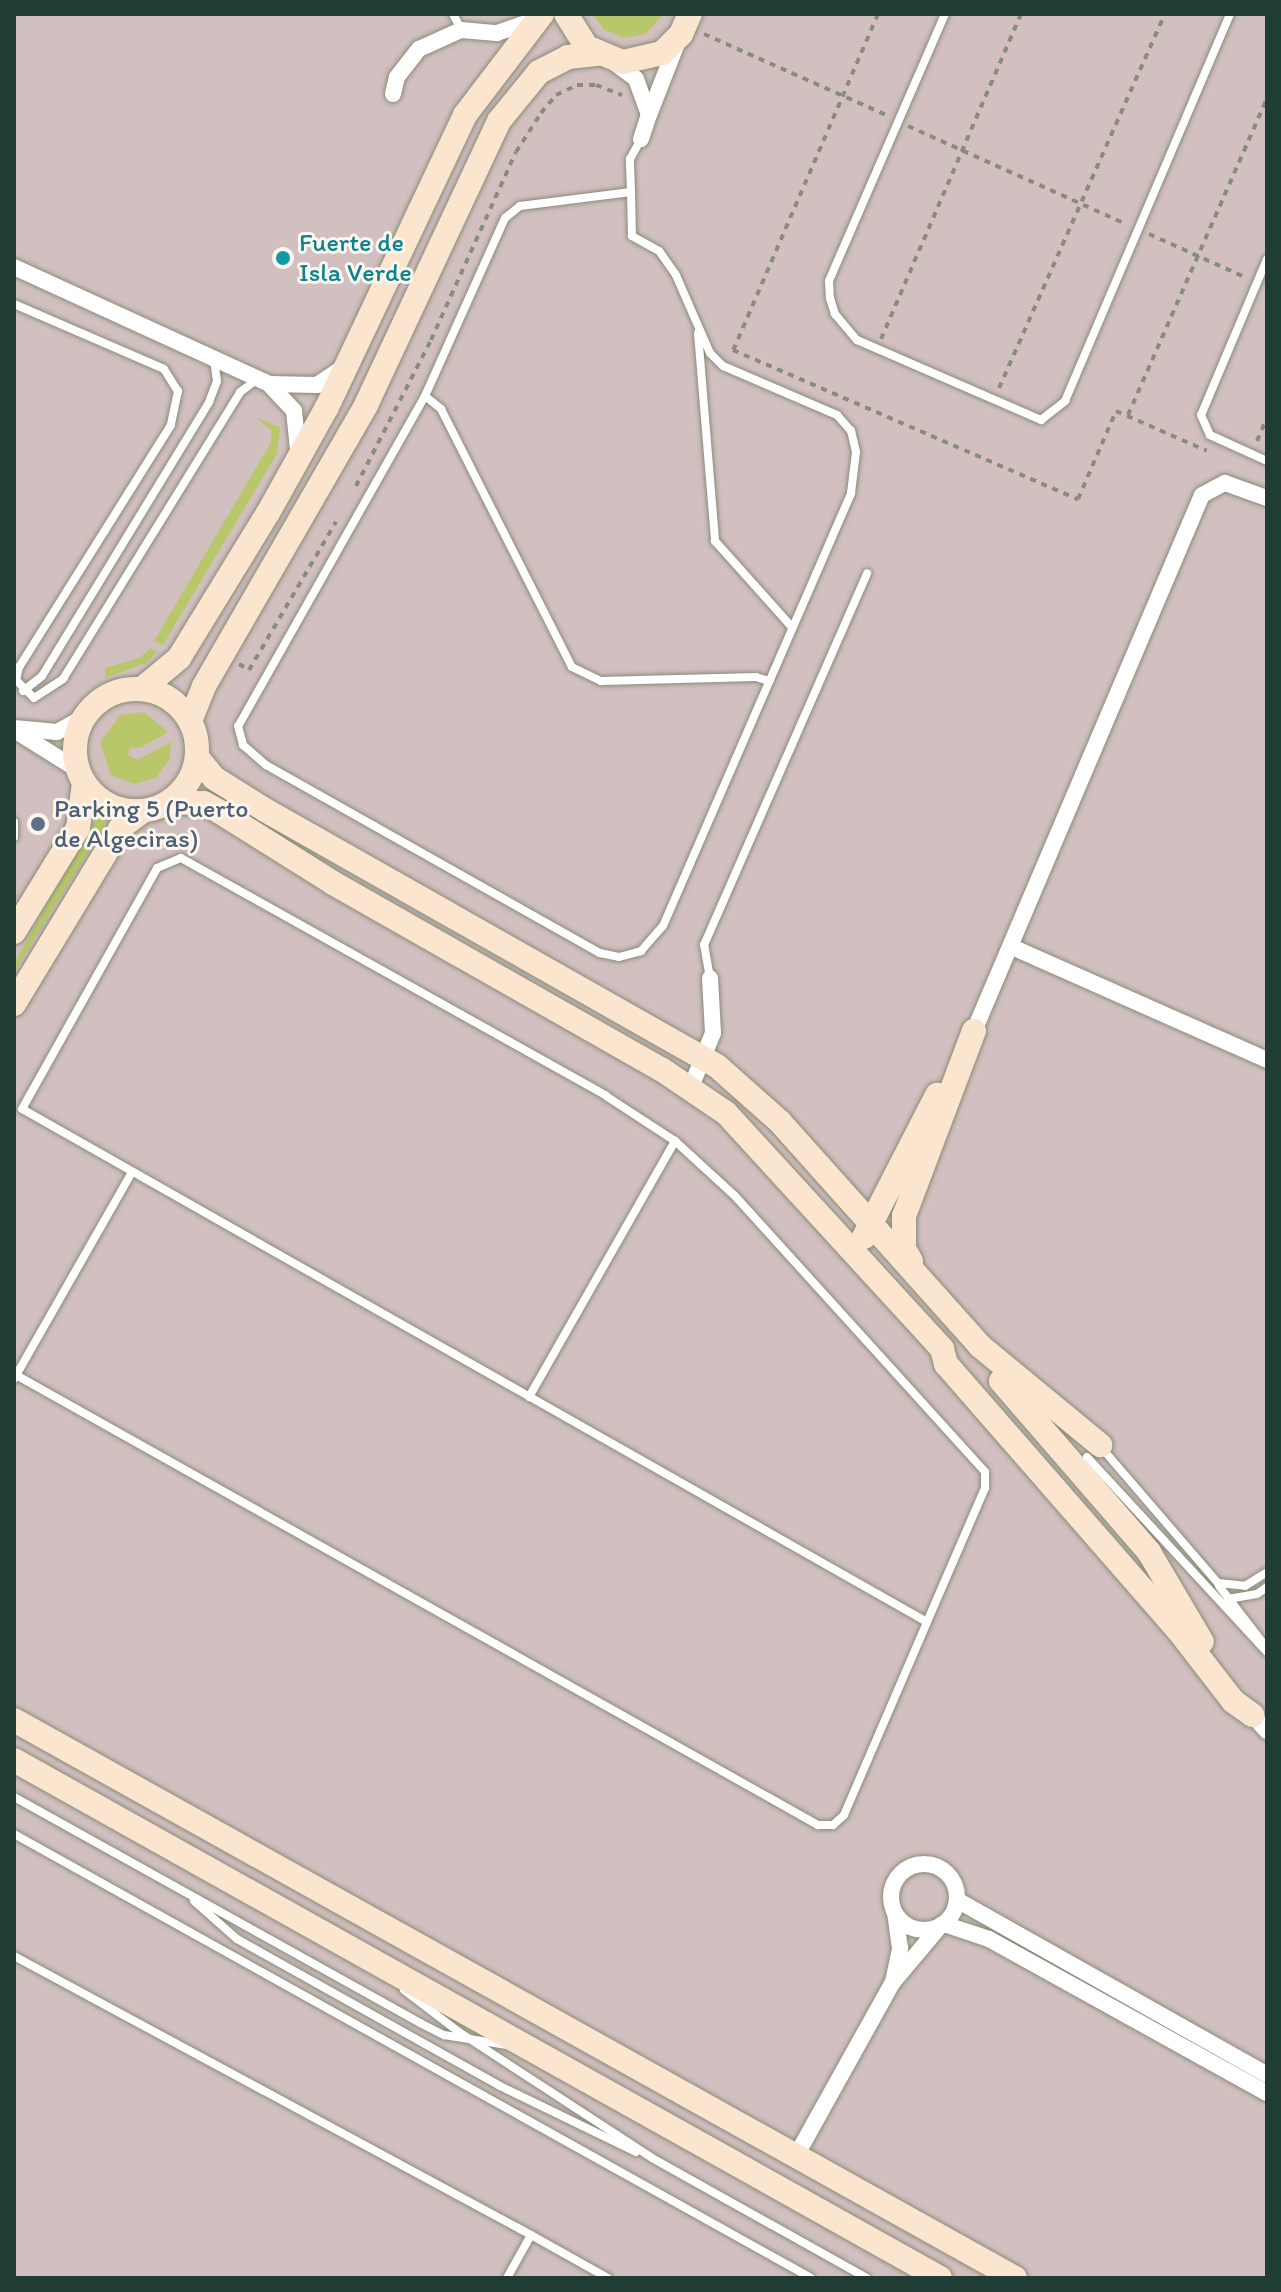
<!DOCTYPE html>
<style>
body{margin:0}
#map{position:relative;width:1281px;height:2292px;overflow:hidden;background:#f0ddbd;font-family:Itim,sans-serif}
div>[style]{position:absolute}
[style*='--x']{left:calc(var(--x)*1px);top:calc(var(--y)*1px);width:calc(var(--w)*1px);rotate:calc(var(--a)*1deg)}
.industrial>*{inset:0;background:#d2bfc0;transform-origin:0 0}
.green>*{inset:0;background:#b8c769}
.path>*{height:4px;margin-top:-2px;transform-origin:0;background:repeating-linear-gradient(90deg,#888d78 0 6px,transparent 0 12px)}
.roads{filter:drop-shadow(0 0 2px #888d78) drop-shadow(0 0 2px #888d78)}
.lane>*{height:8px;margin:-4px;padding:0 4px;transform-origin:4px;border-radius:4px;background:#fff}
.street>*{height:16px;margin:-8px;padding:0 8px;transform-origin:8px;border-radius:8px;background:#fff}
.street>.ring{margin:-8px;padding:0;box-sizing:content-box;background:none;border:16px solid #fff;border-radius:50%}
.secondary>*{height:24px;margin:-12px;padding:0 12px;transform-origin:12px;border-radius:12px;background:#fbe5cf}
.secondary>.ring{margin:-12px;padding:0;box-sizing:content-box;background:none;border:24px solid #fbe5cf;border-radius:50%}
.dots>*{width:22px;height:22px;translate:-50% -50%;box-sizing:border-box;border:4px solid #fbf7ec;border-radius:50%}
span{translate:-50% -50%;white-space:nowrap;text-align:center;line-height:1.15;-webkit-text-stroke:6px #fbf7ec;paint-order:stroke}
.culture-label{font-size:26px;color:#0d838f}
.left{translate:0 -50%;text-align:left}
.service-label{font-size:26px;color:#4e5e75}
.frame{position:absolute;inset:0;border:16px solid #1f3d34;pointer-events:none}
</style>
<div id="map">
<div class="industrial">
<div style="left:14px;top:14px;width:1253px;height:2264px"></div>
</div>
<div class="green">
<div style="clip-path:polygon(593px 14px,664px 14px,645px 34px,624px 38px,604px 30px)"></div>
<div style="clip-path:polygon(257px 418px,280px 427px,277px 454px,163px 645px,154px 641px,270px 444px,272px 431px)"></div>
<div style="clip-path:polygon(151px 648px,157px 652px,146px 663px,105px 678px,105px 668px,139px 658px)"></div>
<div style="clip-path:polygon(144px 712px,168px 732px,140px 748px,130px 747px,128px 755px,137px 760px,171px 742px,170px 758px,156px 778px,133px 784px,111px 775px,100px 742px,120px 715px)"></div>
<div style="clip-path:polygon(98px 815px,108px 820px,14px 972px,14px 963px)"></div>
</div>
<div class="path">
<div style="--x:878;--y:14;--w:366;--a:113.3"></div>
<div style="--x:733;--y:350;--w:376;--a:23.4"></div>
<div style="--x:1078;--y:499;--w:96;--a:-66.6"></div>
<div style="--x:1116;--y:411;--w:99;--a:23.7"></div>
<div style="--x:704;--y:34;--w:199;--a:24"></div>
<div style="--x:908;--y:126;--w:239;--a:24.2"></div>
<div style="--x:1149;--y:234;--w:107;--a:24.2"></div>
<div style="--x:881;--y:339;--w:354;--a:-66.7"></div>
<div style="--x:999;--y:388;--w:409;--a:-66.1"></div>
<div style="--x:1128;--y:415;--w:345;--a:-66.3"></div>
<div style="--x:1257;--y:441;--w:25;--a:-67"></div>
<div style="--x:356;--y:486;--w:164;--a:-62.8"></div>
<div style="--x:431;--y:340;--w:206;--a:-65.7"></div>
<div style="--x:516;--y:152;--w:46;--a:-57.3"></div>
<div style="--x:541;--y:113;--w:23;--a:-50"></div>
<div style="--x:556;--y:95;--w:23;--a:-25"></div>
<div style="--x:577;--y:85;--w:19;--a:0"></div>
<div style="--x:596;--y:85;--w:28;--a:21"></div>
<div style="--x:239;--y:664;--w:12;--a:31"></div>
<div style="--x:249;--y:670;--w:172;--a:-59.6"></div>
</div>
<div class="roads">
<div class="lane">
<div style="--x:453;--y:14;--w:17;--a:62"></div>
<div style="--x:945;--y:14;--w:291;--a:113.5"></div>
<div style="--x:829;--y:281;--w:17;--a:87"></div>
<div style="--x:830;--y:298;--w:17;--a:73"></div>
<div style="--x:835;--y:314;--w:34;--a:50"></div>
<div style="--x:857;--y:340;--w:201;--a:23.5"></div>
<div style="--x:1041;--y:420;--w:31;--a:-38"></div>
<div style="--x:1065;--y:401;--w:421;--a:-66.9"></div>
<div style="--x:631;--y:192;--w:112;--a:172.8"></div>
<div style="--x:520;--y:206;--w:19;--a:141"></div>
<div style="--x:505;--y:218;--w:195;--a:114.2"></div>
<div style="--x:425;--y:396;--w:379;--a:119.5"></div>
<div style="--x:238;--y:726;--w:20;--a:75"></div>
<div style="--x:243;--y:745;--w:30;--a:41"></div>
<div style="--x:266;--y:765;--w:383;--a:29.4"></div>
<div style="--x:600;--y:953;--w:19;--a:12"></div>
<div style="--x:619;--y:957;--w:23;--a:-15"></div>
<div style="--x:641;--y:951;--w:33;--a:-49"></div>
<div style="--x:663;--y:926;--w:472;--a:-66.5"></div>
<div style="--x:851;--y:493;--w:41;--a:-83"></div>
<div style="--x:856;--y:452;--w:22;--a:-103"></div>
<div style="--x:851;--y:431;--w:21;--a:-131"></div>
<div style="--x:837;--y:415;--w:124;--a:-156.7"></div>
<div style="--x:723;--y:366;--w:18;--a:-135"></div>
<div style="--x:710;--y:353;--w:85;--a:-113.6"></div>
<div style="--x:676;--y:275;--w:29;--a:-125"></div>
<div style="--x:659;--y:251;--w:31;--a:-151"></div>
<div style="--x:632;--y:236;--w:44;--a:-91.3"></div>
<div style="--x:631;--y:192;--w:33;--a:-92"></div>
<div style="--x:630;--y:159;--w:23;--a:-61"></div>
<div style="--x:1267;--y:259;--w:169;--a:112.9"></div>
<div style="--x:1201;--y:415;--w:22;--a:66"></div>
<div style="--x:1210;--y:435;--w:63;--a:24.5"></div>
<div style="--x:14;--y:304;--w:163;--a:23.4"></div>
<div style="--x:164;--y:369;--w:26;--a:58"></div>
<div style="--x:178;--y:391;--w:35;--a:102"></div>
<div style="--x:171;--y:425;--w:286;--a:122.1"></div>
<div style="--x:19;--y:667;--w:13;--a:103"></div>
<div style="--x:16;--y:680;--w:25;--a:45"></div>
<div style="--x:34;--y:698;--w:35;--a:-33"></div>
<div style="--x:63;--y:679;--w:337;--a:-58.3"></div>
<div style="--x:240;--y:392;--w:22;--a:-36"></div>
<div style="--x:698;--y:333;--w:209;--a:85.3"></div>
<div style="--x:715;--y:541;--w:115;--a:48.2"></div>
<div style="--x:425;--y:396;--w:21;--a:39"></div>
<div style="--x:441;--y:409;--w:289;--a:63.1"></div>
<div style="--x:572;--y:667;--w:32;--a:26"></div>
<div style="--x:601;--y:681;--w:155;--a:-1.5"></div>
<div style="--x:756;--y:677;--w:14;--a:17"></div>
<div style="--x:23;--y:691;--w:24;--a:-38"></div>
<div style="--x:42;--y:676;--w:321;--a:-58.6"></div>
<div style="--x:209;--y:402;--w:22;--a:-69"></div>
<div style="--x:217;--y:381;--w:22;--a:-98"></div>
<div style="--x:14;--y:822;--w:15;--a:90"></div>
<div style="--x:181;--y:858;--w:487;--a:29.2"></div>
<div style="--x:606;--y:1096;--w:82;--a:33.1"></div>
<div style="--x:675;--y:1141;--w:81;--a:42.5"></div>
<div style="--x:735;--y:1196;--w:372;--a:47.8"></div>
<div style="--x:985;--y:1472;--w:16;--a:90"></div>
<div style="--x:985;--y:1488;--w:146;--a:113.4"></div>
<div style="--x:927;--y:1622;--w:1040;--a:-150.45"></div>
<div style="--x:22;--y:1109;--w:276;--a:-60.7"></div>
<div style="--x:157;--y:868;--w:26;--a:-23"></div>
<div style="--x:710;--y:978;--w:34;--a:-100"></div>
<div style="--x:704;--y:945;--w:406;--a:-66.3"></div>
<div style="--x:16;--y:1375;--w:920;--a:29.3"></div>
<div style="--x:818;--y:1825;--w:15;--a:0"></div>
<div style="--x:833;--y:1825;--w:15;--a:-42"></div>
<div style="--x:844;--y:1815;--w:210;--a:-66.7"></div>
<div style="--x:14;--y:1379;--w:238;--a:-60.3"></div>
<div style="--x:529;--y:1397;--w:295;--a:-60.3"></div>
<div style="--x:1100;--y:1446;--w:181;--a:49.3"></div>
<div style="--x:1218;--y:1583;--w:27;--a:6"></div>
<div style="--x:1245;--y:1586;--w:26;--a:-32"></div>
<div style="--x:1087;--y:1457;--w:265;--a:47.3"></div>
<div style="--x:1219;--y:1586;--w:78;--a:52.3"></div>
<div style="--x:1228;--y:1599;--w:29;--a:-10"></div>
<div style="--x:1257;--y:1594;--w:12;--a:-35"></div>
<div style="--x:14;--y:1797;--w:465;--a:29.1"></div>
<div style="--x:420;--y:2023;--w:27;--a:27"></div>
<div style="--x:444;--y:2035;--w:64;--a:9"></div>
<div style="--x:14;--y:1834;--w:912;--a:29.12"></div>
<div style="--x:194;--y:1901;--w:57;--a:41.5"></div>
<div style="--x:237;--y:1939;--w:301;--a:29.2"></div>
<div style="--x:500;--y:2086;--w:151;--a:25.9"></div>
<div style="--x:14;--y:1956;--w:587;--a:28.35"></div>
<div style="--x:531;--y:2235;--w:49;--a:119.2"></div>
<div style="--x:404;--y:1990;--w:69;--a:37.4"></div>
<div style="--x:459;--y:2032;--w:230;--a:33.1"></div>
<div style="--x:652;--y:2158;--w:246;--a:29.2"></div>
<div style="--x:531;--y:2235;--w:88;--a:29.2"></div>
</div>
<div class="street">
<div style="--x:611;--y:60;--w:31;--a:37"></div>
<div style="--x:636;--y:79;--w:38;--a:70"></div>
<div style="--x:649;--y:115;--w:74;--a:-68.6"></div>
<div style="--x:393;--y:94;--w:17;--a:-77"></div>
<div style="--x:397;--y:77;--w:36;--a:-52"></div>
<div style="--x:419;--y:49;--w:46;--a:-24.3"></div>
<div style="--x:461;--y:30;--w:36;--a:5"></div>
<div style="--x:497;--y:33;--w:39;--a:-19"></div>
<div style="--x:641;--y:139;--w:25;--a:-72"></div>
<div style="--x:14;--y:267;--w:281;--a:24.6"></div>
<div style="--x:269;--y:384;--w:37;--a:47"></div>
<div style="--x:294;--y:411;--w:39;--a:84"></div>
<div style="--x:269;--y:384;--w:48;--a:1.2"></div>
<div style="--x:317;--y:385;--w:29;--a:-34"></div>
<div style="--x:14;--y:728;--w:43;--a:5.3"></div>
<div style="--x:57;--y:732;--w:31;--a:-29"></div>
<div style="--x:14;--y:730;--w:75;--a:32"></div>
<div style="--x:1012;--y:947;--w:279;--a:23.9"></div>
<div style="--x:974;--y:1031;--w:582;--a:-66.96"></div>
<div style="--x:1202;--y:495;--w:26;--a:-28"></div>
<div style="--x:1225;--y:483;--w:45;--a:19.7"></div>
<div style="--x:691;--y:1087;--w:58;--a:-67.8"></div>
<div style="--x:713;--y:1033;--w:55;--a:-93.1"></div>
<div style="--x:1252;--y:1715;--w:22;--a:47"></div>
<div class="ring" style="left:891px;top:1864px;width:50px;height:50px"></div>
<div style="--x:957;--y:1900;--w:356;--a:29.4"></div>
<div style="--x:944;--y:1924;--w:47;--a:18.4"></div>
<div style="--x:989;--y:1939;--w:318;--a:29"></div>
<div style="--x:893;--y:1982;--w:75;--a:-49.9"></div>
<div style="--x:796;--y:2156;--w:199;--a:-60.9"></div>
<div style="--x:893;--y:1982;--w:35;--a:-78"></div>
<div style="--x:900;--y:1948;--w:35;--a:-98"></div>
</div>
<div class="secondary">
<div style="--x:566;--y:14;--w:39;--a:58"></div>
<div style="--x:587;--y:47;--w:39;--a:23"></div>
<div style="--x:623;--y:62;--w:40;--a:-13"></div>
<div style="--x:662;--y:53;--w:27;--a:-45"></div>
<div style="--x:681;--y:34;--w:22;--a:-66"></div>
<div style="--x:143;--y:688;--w:47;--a:-39.8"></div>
<div style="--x:179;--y:658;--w:170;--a:-58.5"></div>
<div style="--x:268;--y:513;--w:121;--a:-60.9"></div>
<div style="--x:327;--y:407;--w:323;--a:-64.7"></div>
<div style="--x:465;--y:115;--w:127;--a:-52.7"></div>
<div class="ring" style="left:75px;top:689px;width:98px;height:98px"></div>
<div style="--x:190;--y:721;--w:38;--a:-68"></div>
<div style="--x:204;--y:686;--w:324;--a:-60"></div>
<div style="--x:366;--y:405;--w:314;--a:-64.9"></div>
<div style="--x:499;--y:121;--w:63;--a:-50.8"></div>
<div style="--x:539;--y:72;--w:33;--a:-27"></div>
<div style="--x:568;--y:57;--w:30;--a:-6"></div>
<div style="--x:197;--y:757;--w:27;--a:51"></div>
<div style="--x:214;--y:778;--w:60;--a:32.1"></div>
<div style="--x:265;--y:810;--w:519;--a:29.53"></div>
<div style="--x:717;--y:1066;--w:84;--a:41.6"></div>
<div style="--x:780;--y:1122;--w:300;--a:48.2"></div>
<div style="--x:980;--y:1346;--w:156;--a:39.5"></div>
<div style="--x:169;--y:802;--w:35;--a:2"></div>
<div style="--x:204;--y:803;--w:18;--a:29"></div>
<div style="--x:220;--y:812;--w:133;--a:32.1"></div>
<div style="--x:333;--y:883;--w:377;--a:29.6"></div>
<div style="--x:661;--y:1069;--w:78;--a:34.1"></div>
<div style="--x:726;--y:1113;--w:320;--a:47.5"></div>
<div style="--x:942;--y:1349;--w:16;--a:75"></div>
<div style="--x:946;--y:1364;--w:353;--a:48.9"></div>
<div style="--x:1178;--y:1630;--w:90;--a:52.2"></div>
<div style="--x:1233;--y:1701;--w:24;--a:36"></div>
<div style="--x:14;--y:932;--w:122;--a:-58.4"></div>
<div style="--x:78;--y:828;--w:45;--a:-82.4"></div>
<div style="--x:14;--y:1004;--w:207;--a:-58.8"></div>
<div style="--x:121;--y:827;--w:27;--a:-36"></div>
<div style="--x:864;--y:1237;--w:160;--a:-62.8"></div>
<div style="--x:911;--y:1261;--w:14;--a:-120"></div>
<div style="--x:904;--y:1249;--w:33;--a:-90"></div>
<div style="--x:904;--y:1216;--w:198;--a:-69.3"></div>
<div style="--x:1001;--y:1381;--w:226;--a:49.1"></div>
<div style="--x:1149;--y:1552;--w:104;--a:59.5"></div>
<div style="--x:14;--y:1720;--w:1146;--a:29.14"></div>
<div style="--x:14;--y:1760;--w:1061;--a:29.22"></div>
</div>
</div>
<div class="dots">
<div style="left:283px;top:258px;background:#0f9aa8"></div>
<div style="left:38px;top:824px;background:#5c6f8a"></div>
</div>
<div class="culture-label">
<span class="left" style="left:299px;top:258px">Fuerte de<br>Isla Verde</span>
</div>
<div class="service-label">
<span class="left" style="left:54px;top:824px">Parking 5 (Puerto<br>de Algeciras)</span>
</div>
<div class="frame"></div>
</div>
